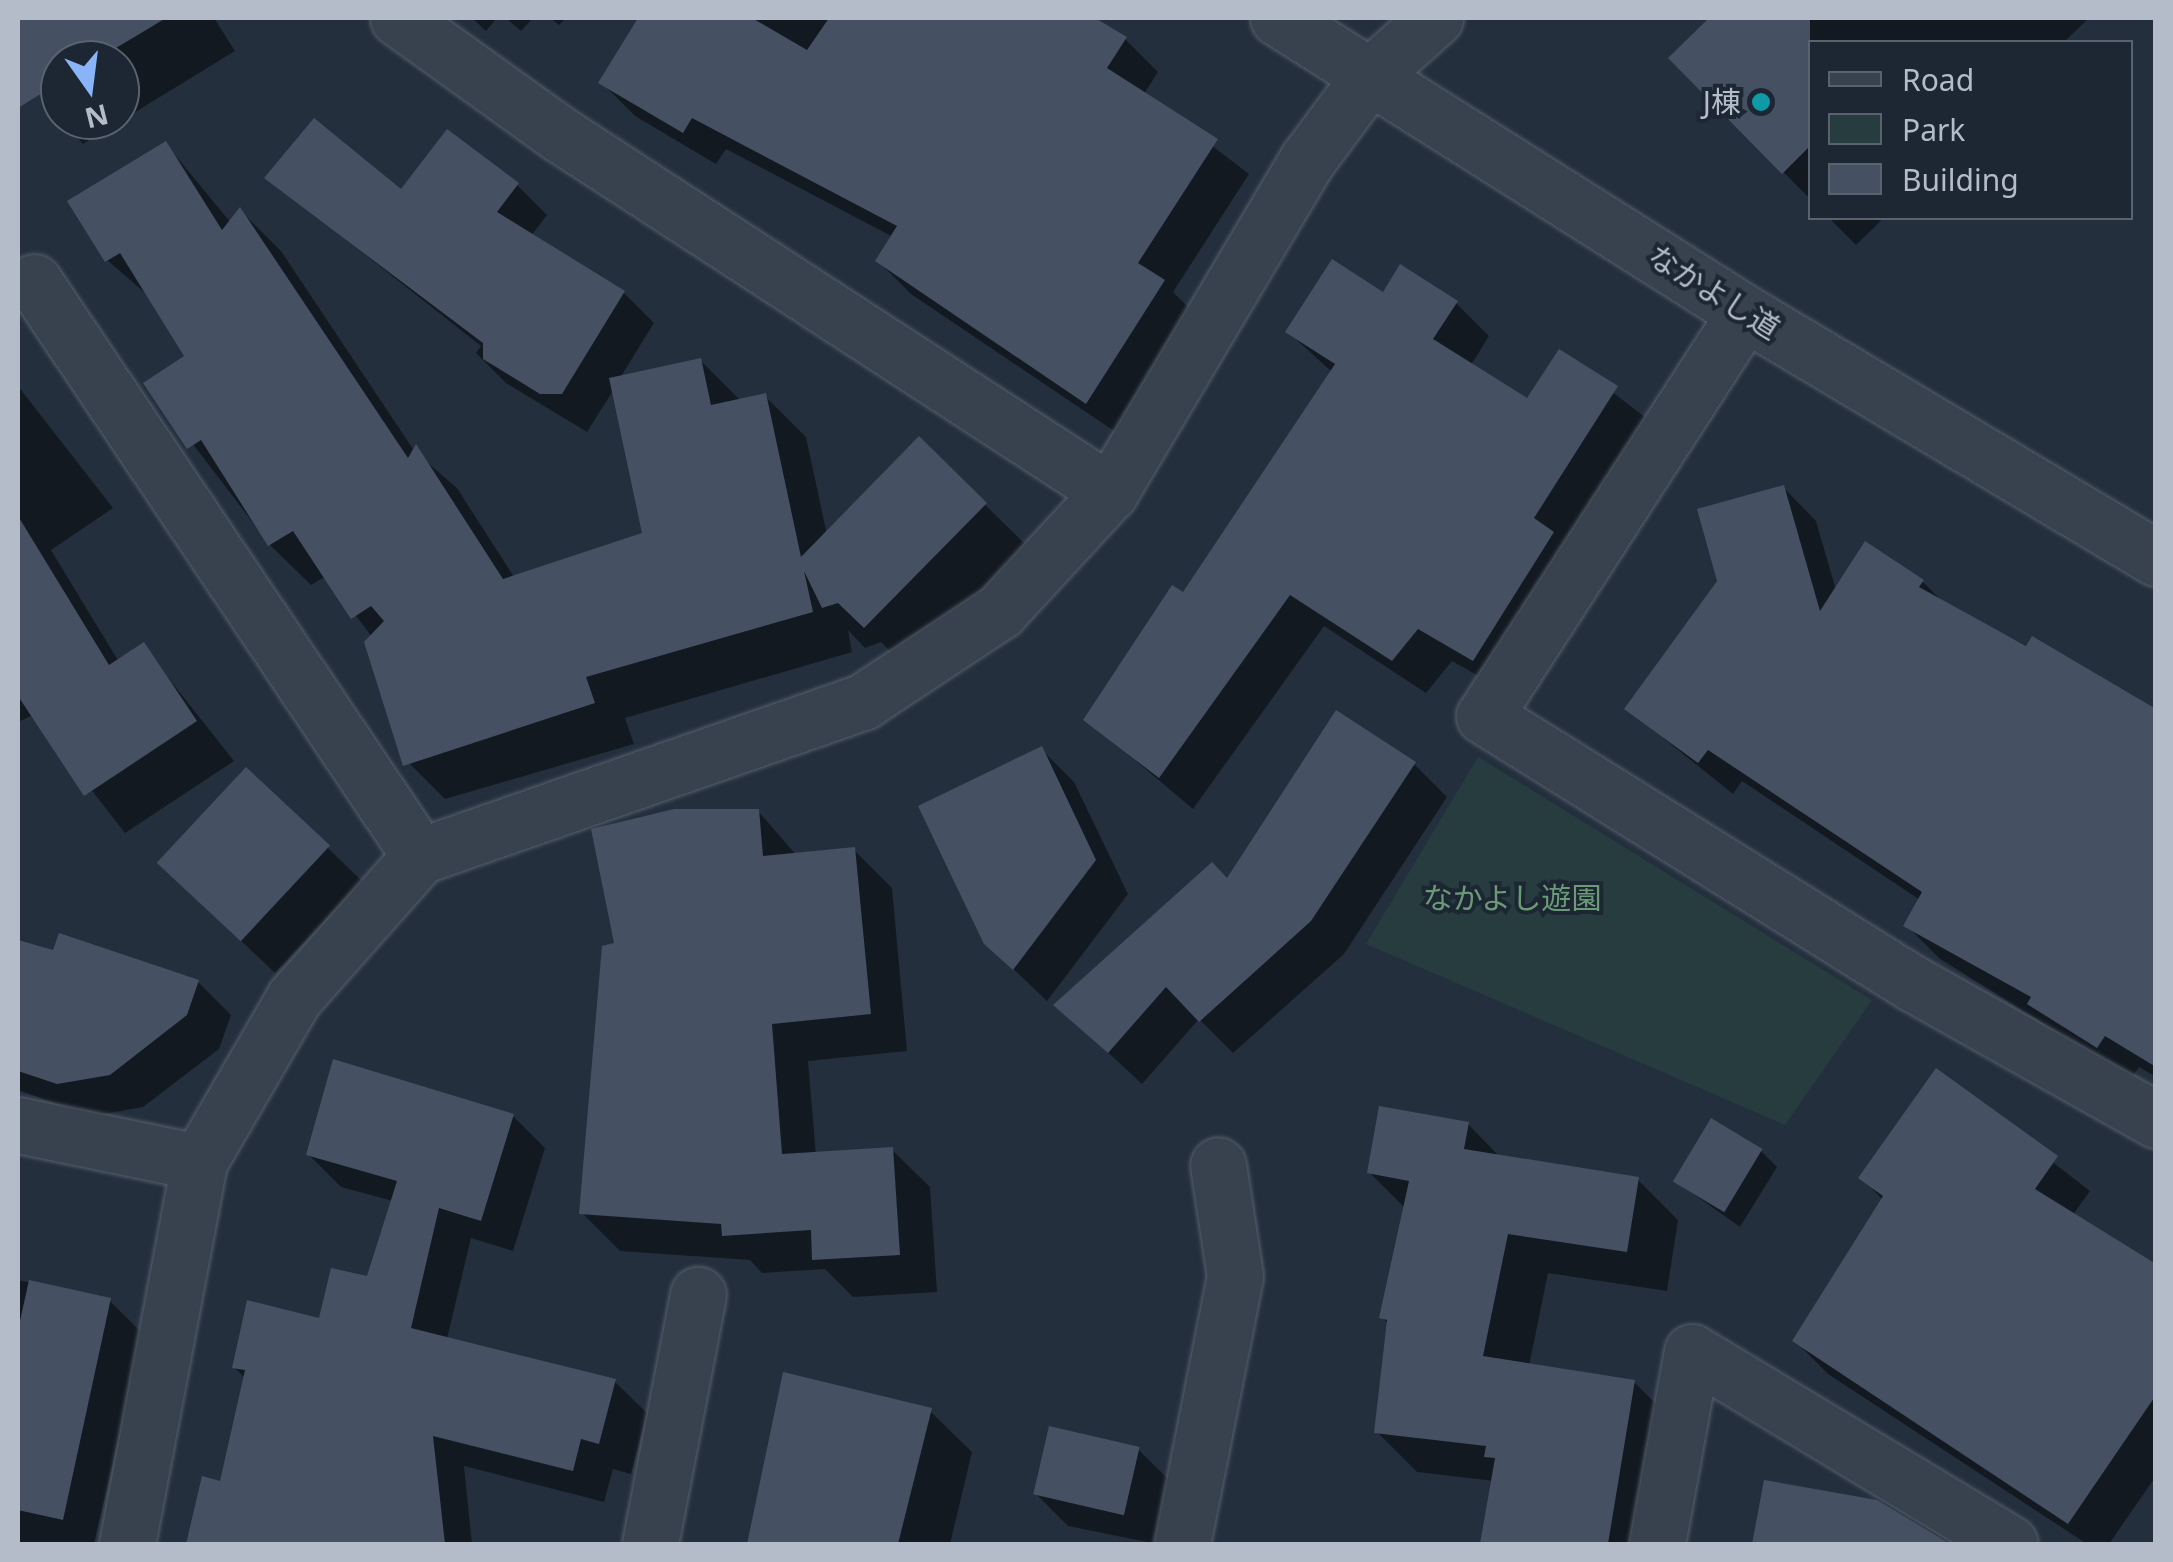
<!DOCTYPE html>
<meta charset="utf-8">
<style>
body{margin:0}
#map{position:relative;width:2173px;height:1562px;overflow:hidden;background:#242f3e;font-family:"Noto Sans","Noto Sans JP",sans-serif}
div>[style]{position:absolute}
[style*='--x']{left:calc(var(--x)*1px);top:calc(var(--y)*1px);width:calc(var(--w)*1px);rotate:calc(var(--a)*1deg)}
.green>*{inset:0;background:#263c3f}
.shadow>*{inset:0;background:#0007}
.building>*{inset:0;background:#455162;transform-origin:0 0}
.roads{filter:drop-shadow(0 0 2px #565f6c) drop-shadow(0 0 2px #565f6c)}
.minor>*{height:55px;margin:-27.5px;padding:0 27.5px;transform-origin:27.5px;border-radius:27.5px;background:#38414e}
.dots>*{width:28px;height:28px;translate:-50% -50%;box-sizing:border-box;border:5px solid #1d2633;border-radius:50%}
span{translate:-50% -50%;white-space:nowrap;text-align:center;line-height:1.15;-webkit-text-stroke:8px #1d2633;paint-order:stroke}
.poi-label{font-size:30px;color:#b4bcc9}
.right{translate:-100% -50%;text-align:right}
.street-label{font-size:30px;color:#b4bcc9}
.park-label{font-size:30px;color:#6b9a76}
.frame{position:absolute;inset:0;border:20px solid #b4bcc9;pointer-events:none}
.legend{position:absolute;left:1808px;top:40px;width:325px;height:180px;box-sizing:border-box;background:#1d2633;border:2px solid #59626f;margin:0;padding:12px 18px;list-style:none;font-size:30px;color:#b4bcc9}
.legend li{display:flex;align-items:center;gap:20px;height:50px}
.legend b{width:50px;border:2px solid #59626f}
.north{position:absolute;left:40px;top:40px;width:100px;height:100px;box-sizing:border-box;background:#1d2633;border:2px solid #59626f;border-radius:50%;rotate:166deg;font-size:28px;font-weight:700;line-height:40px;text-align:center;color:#b4bcc9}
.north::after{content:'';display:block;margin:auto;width:35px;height:45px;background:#8ab4f8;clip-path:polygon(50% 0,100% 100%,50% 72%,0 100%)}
</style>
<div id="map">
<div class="green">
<div style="clip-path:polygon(1478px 757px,1872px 1000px,1785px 1125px,1366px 944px)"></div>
</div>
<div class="shadow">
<div style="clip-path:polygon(evenodd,18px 18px,214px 18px,235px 51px,83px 144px,18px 67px,18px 18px,60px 60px,120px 60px,120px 120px,60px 120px,60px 60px)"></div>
<div style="clip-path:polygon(472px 18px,497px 18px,486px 31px)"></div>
<div style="clip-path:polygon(506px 18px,533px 18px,521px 31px)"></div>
<div style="clip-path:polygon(550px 18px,566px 18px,559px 25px)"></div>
<div style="clip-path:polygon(640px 18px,1090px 18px,1125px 39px,1158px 72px,1144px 94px,1249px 174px,1173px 292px,1196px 315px,1120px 435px,911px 294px,878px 261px,893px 237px,726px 149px,716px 164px,635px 116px,601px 82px)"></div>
<div style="clip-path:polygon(1713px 18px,2089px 18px,2064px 42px,1810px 42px,1810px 199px,1671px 58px)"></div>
<div style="clip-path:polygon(166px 144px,231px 223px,241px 211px,281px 251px,415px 452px,457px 488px,514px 577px,645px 534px,614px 389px,587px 432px,506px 383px,476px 353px,481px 346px,268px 178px,401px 193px,517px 185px,547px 215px,531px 236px,624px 293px,654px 323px,620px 378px,701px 361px,741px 401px,765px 396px,806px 437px,827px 535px,919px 440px,1026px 545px,906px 667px,881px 642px,865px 648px,848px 630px,852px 652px,625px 718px,634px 744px,445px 799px,404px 758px,372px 637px,326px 576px,311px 585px,270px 545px,147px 384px,188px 357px,152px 299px,107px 260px)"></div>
<div style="clip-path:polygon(1829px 218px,1884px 218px,1856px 245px)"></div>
<div style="clip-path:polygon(1383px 295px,1456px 303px,1489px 336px,1471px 365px,1528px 401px,1560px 352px,1650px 421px,1507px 692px,1452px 661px,1426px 693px,1324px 626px,1193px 809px,1086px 719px,1183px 595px,1332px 372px,1288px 332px)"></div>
<div style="clip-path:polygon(18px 386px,113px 508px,51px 550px,119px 662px,143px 646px,234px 761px,125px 833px,33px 715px,18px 722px)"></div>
<div style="clip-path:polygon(1783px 487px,1816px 521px,1836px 590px,1923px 582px,1945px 604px,2156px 712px,2156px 1077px,2139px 1067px,2131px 1079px,1939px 958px,1906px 925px,1920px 900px,1742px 781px,1733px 794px,1627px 709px)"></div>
<div style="clip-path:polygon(1041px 749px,1074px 782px,1128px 894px,1047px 1001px,987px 944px)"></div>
<div style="clip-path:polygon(1414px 764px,1447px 797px,1344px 954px,1233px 1053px,1199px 1019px,1142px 1084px,1057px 1005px)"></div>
<div style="clip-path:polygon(247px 770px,362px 881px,275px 973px,193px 895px)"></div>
<div style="clip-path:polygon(758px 811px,797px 856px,854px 850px,892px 888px,907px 1051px,808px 1061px,816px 1155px,892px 1150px,930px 1187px,937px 1292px,853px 1297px,825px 1269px,762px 1273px,750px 1260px,620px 1251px,582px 1213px,617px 945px)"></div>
<div style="clip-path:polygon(18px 943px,198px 982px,231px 1015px,219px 1049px,143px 1107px,92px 1116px,18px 1090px)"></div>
<div style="clip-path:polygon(1936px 1072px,2090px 1191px,2072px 1216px,2156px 1267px,2156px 1476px,2109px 1544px,2087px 1544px,1828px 1374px,1795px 1341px,1883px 1200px,1861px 1177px)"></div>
<div style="clip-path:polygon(513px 1116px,545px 1148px,513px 1251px,471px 1238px,447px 1339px,614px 1381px,647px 1413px,631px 1474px,613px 1469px,604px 1502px,464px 1466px,472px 1544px,189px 1544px,204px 1479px,222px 1484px,245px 1378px,234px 1367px,321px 1321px,369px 1279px,393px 1201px,341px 1187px,309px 1155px)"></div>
<div style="clip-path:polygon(1468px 1124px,1501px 1158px,1638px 1180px,1678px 1220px,1667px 1291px,1548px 1273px,1529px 1366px,1634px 1382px,1674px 1422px,1655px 1544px,1482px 1544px,1494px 1481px,1417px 1472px,1377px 1432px,1389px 1324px,1381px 1317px,1405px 1208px,1369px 1172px)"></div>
<div style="clip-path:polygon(1761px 1151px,1777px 1167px,1740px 1227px,1674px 1180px)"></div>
<div style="clip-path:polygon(18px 1280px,109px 1300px,143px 1334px,94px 1544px,18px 1544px)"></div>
<div style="clip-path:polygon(930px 1411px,972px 1452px,950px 1544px,750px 1544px,753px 1531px)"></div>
<div style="clip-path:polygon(1138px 1449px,1172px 1483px,1157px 1544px,1068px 1526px,1035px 1493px)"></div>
<div style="clip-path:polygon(1766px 1483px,1914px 1539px,1913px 1544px,1754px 1544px)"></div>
</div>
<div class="building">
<div style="clip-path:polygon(18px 18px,166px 18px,96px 60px,60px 60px,60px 82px,18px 108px)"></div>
<div style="clip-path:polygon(638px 18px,752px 18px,807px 50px,829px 18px,1095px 18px,1127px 37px,1107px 68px,1218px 139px,1138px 263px,1165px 280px,1086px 404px,875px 261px,897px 226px,692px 118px,683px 133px,598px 83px)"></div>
<div style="clip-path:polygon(1709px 18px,1810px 18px,1810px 146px,1782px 174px,1668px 58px)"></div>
<div style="clip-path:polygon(314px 118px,401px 189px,447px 129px,519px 183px,497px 212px,625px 291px,562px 394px,540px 394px,483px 359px,483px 343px,264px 178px)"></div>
<div style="clip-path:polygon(166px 141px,222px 230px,240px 207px,408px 458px,416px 444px,503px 579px,642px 533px,609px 378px,701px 358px,711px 405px,766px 393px,801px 557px,919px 436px,987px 503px,864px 628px,838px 603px,822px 608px,804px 571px,813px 612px,586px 677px,595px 703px,403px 766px,364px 642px,384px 621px,371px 606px,351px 619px,293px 531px,268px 546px,201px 440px,187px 449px,143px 383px,184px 356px,120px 253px,105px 262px,67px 201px)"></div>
<div style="clip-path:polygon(1332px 259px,1383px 292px,1400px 264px,1458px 301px,1433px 339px,1527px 398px,1559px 349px,1618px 386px,1534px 518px,1554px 532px,1473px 661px,1418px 629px,1392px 661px,1290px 595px,1159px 778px,1083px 720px,1172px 585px,1183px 592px,1335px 364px,1285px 332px)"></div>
<div style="clip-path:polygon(1784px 485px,1820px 611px,1865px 541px,1924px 580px,1919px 587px,2026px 646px,2032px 636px,2156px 709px,2156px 1067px,2105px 1036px,2097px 1048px,2027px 1004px,2031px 997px,1903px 926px,1922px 892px,1708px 750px,1698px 763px,1624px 709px,1717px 581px,1697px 509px)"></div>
<div style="clip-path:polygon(18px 516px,109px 665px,144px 642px,197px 721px,84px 796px,18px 696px)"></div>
<div style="clip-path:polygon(1336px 710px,1416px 762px,1311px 921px,1199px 1022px,1166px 987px,1108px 1053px,1053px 1005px,1212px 862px,1227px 878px)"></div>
<div style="clip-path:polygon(1042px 746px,1096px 860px,1013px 970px,984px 944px,918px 806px)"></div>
<div style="left:246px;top:767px;width:115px;height:131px;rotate:43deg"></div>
<div style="clip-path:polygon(674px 809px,759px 809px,763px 856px,855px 847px,871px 1014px,772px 1024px,782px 1154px,893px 1147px,900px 1255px,812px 1260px,811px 1230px,722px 1236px,721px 1224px,579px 1214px,602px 946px,614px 943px,591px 829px)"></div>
<div style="clip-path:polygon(59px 933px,199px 980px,187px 1015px,110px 1075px,57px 1084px,18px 1071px,18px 940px,53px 950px)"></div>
<div style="clip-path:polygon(333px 1059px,514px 1114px,481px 1221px,439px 1208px,411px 1328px,616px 1379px,599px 1444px,581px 1439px,573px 1471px,433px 1436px,445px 1544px,186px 1544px,202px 1476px,220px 1481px,245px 1370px,232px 1368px,247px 1300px,319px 1318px,331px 1268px,367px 1276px,397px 1181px,306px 1155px)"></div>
<div style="clip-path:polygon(1936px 1068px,2058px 1156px,2035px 1189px,2156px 1264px,2156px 1395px,2068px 1524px,1792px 1341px,1883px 1196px,1858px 1178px)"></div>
<div style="clip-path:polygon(1379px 1106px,1469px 1122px,1464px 1149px,1639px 1177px,1627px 1252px,1508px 1234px,1483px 1356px,1635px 1380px,1608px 1544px,1480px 1544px,1495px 1458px,1484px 1457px,1486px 1446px,1374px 1433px,1387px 1320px,1379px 1318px,1409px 1181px,1367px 1173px)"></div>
<div style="left:1711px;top:1118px;width:60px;height:74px;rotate:31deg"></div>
<div style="clip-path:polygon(29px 1280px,111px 1298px,63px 1520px,18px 1510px,18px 1330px)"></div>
<div style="clip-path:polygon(783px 1372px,932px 1408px,898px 1544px,747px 1544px)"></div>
<div style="left:1049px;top:1426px;width:93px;height:70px;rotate:13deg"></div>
<div style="clip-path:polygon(1764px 1480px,1877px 1500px,1950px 1544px,1752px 1544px)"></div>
</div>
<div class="roads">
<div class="minor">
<div style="--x:398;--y:18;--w:201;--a:35.7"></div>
<div style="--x:561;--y:135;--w:655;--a:33.03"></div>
<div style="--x:1278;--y:18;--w:552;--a:32.28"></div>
<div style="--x:1745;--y:313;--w:478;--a:30.8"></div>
<div style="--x:34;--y:282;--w:692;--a:56.08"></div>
<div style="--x:1745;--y:313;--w:480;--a:122.9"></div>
<div style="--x:1484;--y:716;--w:504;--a:31.96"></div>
<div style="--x:1912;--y:983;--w:280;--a:29.3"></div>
<div style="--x:18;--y:1125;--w:185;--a:11.6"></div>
<div style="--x:127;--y:1544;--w:389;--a:-79.3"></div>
<div style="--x:199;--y:1162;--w:190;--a:-59.9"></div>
<div style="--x:294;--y:998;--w:190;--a:-48.4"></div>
<div style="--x:420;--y:856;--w:470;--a:-19.2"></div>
<div style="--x:864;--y:701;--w:163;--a:-33.5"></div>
<div style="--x:1000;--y:611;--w:162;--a:-47.3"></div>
<div style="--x:1110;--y:492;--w:387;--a:-59.3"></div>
<div style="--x:1308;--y:159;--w:102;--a:-53.4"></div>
<div style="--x:1369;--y:77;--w:89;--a:-41.8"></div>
<div style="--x:650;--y:1544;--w:254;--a:-79.1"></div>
<div style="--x:1182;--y:1544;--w:273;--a:-78.8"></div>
<div style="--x:1235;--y:1276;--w:112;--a:-98.7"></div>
<div style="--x:1657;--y:1544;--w:195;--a:-79.7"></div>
<div style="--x:1692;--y:1352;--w:371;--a:31.1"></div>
</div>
</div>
<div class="dots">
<div style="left:1761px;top:102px;background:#0f9aa8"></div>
</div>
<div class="poi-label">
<span class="right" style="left:1741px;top:102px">J棟</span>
</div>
<div class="street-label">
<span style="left:1714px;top:292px;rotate:32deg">なかよし道</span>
</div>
<div class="park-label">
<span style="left:1512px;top:898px">なかよし遊園</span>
</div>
<div class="frame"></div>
<ul class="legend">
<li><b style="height:12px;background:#38414e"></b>Road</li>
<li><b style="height:28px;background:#263c3f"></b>Park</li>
<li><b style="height:28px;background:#455162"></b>Building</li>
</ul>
<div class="north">N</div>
</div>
